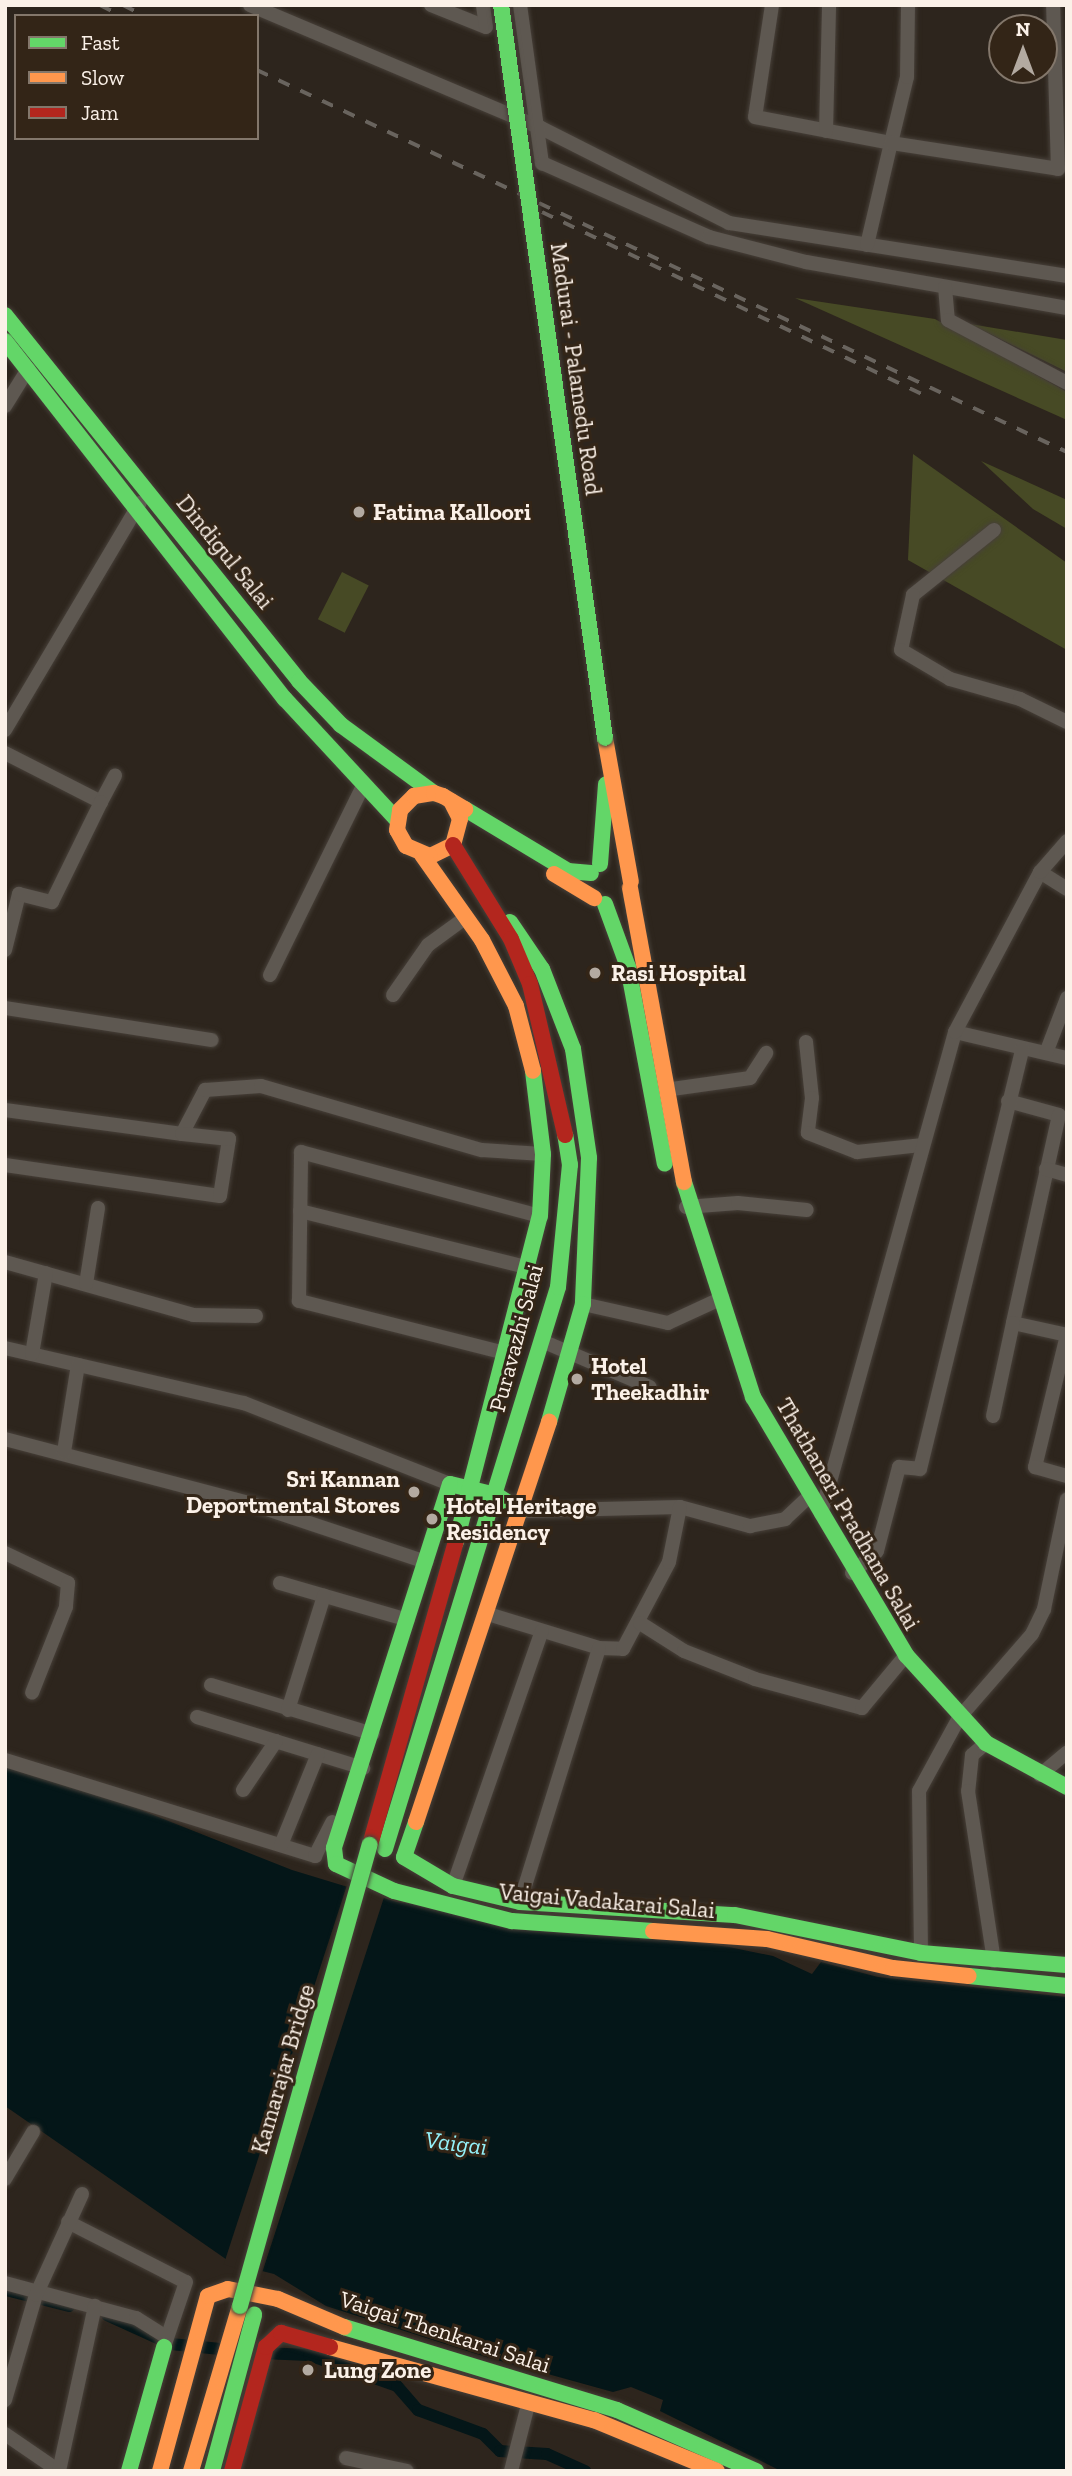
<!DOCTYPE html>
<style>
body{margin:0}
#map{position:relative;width:1072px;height:2476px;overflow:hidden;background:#2d251d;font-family:"Zilla Slab",serif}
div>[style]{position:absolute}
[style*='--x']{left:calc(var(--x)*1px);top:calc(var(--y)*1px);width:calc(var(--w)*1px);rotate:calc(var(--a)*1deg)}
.green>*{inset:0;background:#474a25;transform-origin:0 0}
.water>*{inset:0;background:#041618}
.pier>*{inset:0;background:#2d251d;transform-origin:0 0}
.canal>*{height:12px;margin:-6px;padding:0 6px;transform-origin:6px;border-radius:6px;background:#041618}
.roads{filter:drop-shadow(0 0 2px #474039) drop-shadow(0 0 2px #474039)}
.street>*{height:14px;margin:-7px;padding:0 7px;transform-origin:7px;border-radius:7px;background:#5e5851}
.fast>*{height:16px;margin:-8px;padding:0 8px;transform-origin:8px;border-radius:8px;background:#63d668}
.slow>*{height:16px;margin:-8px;padding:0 8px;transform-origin:8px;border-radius:8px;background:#ff974d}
.jam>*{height:16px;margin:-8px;padding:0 8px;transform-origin:8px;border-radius:8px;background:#b3261e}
.rail>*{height:3.5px;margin-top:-1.75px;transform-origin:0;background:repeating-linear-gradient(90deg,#69645e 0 12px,transparent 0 24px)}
.bridges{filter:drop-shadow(0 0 2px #474039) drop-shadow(0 0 2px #474039)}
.fast-bridge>*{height:16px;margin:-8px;padding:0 8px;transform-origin:8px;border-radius:8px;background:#63d668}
.dots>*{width:19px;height:19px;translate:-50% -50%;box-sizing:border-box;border:4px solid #332517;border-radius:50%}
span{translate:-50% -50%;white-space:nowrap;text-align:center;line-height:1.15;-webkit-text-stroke:6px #332517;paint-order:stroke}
.street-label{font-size:23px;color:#fbf1e8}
.poi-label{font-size:23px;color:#fbf1e8;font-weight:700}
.left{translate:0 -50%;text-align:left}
.right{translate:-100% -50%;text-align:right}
.water-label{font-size:24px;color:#95f2fa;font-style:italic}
.frame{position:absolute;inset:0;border:7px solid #fbf1e8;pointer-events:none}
.legend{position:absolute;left:14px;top:14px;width:245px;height:126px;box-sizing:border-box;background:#332517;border:2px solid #83776b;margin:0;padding:9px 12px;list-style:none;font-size:21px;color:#fbf1e8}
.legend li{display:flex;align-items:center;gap:14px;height:35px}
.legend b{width:35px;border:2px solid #83776b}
.north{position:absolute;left:988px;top:14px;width:70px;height:70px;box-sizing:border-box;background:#332517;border:2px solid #83776b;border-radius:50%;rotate:0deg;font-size:19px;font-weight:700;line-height:28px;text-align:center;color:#fbf1e8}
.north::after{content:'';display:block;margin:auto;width:24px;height:32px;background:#b3aaa1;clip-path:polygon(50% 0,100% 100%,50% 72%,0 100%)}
</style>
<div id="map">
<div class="green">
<div style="clip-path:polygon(795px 298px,935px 319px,1067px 392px,1067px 420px)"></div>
<div style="clip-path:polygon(970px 324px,1067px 340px,1067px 372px)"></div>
<div style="clip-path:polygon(913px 454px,1067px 563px,1067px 650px,908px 560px)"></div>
<div style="clip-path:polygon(981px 461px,1067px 500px,1067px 529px,1033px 509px)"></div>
<div style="left:342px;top:572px;width:30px;height:53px;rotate:27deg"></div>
</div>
<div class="water">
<div style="clip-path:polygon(5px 1767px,88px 1789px,292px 1870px,397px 1902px,729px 1947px,773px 1956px,812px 1974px,821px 1962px,878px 1977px,1067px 1997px,1067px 2471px,781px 2471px,660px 2411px,663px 2400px,631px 2387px,613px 2392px,486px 2357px,326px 2306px,274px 2274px,233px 2264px,5px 2106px)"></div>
</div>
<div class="pier">
<div style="left:348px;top:1882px;width:39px;height:402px;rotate:18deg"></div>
</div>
<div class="canal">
<div style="--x:6;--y:2290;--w:65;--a:14.3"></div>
<div style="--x:107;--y:2315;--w:70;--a:24.4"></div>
<div style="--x:171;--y:2344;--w:59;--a:5.8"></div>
<div style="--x:262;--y:2353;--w:47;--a:2.4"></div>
<div style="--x:309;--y:2355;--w:93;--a:19.4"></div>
<div style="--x:397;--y:2386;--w:32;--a:49"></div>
<div style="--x:418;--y:2410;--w:69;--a:20.3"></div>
<div style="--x:483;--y:2434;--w:24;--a:45"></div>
<div style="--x:500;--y:2451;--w:47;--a:3.7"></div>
<div style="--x:547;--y:2454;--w:42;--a:24.1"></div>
</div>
<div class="roads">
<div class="street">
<div style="--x:250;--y:5;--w:316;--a:22.9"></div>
<div style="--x:541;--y:128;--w:211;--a:26.8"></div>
<div style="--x:729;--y:223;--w:342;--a:8.9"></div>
<div style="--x:431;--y:5;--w:59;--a:21.8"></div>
<div style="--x:486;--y:27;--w:22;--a:-98"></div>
<div style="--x:520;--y:5;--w:160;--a:82.1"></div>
<div style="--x:542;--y:163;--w:183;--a:23.9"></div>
<div style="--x:709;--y:237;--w:100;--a:14.5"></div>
<div style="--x:806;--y:262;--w:265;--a:10"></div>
<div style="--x:772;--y:5;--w:113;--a:98.6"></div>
<div style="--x:755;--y:117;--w:138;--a:10.8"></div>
<div style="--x:891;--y:143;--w:68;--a:-76.4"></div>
<div style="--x:907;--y:77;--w:72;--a:-89.2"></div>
<div style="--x:826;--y:131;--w:126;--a:-88.6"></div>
<div style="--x:867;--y:245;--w:105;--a:-76.8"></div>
<div style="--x:891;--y:143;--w:169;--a:8.8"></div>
<div style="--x:1058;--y:169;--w:164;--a:-91.7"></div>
<div style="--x:945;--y:287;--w:33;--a:85"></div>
<div style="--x:948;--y:320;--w:135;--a:27.9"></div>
<div style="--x:5;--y:406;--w:44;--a:-58.1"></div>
<div style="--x:994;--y:530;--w:104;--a:141.3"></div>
<div style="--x:913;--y:595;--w:56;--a:102.3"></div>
<div style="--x:901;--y:650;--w:57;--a:30.6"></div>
<div style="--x:950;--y:679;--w:73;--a:15.9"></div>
<div style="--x:1020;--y:699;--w:52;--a:26.1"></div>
<div style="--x:5;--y:730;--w:264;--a:-59.3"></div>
<div style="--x:5;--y:753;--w:108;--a:27"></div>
<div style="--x:101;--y:802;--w:30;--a:-62"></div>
<div style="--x:1040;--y:872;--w:32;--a:32"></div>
<div style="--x:5;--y:950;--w:58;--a:-76"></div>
<div style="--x:19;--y:894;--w:34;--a:14"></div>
<div style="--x:52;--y:902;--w:111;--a:-63.9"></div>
<div style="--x:270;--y:975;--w:211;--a:-63.8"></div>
<div style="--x:393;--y:995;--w:61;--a:-55"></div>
<div style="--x:428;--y:945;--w:46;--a:-36.1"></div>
<div style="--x:5;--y:1008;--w:209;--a:8.8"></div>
<div style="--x:955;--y:1032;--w:115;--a:13.1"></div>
<div style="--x:806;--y:1042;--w:56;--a:83.9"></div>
<div style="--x:812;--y:1098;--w:35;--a:97"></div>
<div style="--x:808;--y:1133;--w:53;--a:21.2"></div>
<div style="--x:857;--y:1152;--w:64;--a:-6.2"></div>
<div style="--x:1046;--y:1053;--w:59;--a:-69.1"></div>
<div style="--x:665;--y:1090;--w:86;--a:-8"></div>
<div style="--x:750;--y:1078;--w:30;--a:-57"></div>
<div style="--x:1008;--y:1101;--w:53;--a:15.4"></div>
<div style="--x:1059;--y:1115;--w:213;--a:102.5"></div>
<div style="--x:1013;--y:1323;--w:55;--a:12.5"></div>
<div style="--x:5;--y:1110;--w:179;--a:7.7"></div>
<div style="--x:182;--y:1134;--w:50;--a:-62.4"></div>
<div style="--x:205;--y:1090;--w:56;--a:-4.1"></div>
<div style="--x:261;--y:1086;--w:230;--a:16.2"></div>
<div style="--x:482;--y:1150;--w:61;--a:3.8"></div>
<div style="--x:5;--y:1165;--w:217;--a:8.2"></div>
<div style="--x:220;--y:1196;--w:58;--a:-81"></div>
<div style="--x:229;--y:1139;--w:47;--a:-173.9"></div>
<div style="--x:1046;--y:1169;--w:22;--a:16"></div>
<div style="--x:686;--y:1207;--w:52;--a:-4.4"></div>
<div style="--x:738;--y:1203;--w:69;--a:5.8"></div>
<div style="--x:300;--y:1211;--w:238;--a:13.9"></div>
<div style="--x:5;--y:1262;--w:195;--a:15.7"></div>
<div style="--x:193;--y:1315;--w:63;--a:0.9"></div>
<div style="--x:86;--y:1284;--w:77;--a:-81"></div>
<div style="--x:583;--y:1304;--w:87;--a:12.6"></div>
<div style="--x:668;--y:1323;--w:60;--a:-24.8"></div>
<div style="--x:1067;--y:1335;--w:136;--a:103.6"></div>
<div style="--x:1035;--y:1467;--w:33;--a:16"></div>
<div style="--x:542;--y:1341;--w:117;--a:23.1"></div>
<div style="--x:5;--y:1348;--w:245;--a:13"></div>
<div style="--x:244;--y:1403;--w:221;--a:21.5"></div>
<div style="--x:32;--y:1354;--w:82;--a:-80.2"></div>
<div style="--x:509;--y:1354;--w:217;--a:-165.8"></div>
<div style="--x:299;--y:1301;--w:149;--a:-89.2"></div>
<div style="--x:301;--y:1152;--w:247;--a:15"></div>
<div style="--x:993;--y:1416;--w:95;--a:-77.9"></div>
<div style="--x:5;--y:1439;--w:252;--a:14.7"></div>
<div style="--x:249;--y:1503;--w:187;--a:18.4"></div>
<div style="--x:64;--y:1452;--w:88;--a:-80.9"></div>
<div style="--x:521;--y:1511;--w:159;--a:-1.4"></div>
<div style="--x:680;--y:1507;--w:73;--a:15.2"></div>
<div style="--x:750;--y:1526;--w:36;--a:-11"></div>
<div style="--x:785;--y:1519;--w:33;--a:-43"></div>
<div style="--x:821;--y:1514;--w:500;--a:-74.46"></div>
<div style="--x:955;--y:1032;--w:181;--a:-62"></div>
<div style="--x:1040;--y:872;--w:41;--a:-48.9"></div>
<div style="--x:5;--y:1553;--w:70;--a:25.5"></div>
<div style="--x:68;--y:1583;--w:24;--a:95"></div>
<div style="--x:66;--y:1607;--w:92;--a:111.6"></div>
<div style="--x:852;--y:1573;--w:33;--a:-41"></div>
<div style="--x:877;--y:1551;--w:87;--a:-75.3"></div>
<div style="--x:899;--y:1467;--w:21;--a:5"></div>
<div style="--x:920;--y:1469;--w:433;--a:-76.3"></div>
<div style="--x:280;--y:1583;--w:133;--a:16.1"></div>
<div style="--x:488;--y:1614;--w:116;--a:17"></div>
<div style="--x:599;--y:1648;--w:24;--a:2"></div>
<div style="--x:623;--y:1649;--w:98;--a:-62.1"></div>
<div style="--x:669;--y:1562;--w:56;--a:-78.7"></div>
<div style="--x:640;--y:1623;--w:52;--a:32.5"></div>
<div style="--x:684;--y:1651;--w:76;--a:21.5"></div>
<div style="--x:755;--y:1679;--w:111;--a:15.2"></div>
<div style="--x:862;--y:1708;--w:69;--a:-50.3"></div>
<div style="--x:211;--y:1685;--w:169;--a:16.8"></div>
<div style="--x:288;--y:1710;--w:120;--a:-72.5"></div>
<div style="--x:197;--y:1717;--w:174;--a:17.1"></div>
<div style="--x:986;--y:1743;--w:18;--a:139"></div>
<div style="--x:972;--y:1755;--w:36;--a:96"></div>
<div style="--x:968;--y:1791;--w:172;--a:81.3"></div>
<div style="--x:5;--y:1760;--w:325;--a:17.2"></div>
<div style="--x:315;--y:1856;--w:38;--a:-63"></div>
<div style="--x:1040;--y:1775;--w:35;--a:-40"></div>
<div style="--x:243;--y:1790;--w:59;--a:-56"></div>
<div style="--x:281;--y:1845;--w:98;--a:-67.9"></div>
<div style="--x:453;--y:1886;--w:270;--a:-70.8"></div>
<div style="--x:520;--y:1902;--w:266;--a:-72.7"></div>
<div style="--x:921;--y:1953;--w:162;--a:-90.7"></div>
<div style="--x:919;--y:1791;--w:83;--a:-61.3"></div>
<div style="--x:959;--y:1718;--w:111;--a:-49"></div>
<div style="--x:1032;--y:1634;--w:28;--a:-64"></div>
<div style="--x:1044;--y:1609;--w:112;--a:-78.2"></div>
<div style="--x:5;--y:2179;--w:55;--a:-59.2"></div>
<div style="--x:68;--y:2222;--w:132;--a:27"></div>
<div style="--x:186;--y:2282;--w:69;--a:108.7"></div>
<div style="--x:5;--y:2283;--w:136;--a:15"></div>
<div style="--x:136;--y:2318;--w:36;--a:32"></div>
<div style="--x:5;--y:2400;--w:109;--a:-73.6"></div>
<div style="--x:36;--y:2295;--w:111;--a:-65.5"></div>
<div style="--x:5;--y:2434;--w:65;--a:34.4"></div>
<div style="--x:59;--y:2471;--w:169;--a:-77.7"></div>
<div style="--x:346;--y:2458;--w:62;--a:12"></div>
<div style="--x:511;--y:2471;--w:72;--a:-75.6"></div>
</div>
<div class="fast">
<div style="--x:5;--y:315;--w:469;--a:51.2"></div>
<div style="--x:299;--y:681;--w:61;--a:46.3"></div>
<div style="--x:341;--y:725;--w:115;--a:36.2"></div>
<div style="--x:5;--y:341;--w:454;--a:52"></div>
<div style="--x:285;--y:699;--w:165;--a:47.2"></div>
<div style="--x:465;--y:809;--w:120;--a:31"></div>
<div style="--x:568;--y:871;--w:23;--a:5"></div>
<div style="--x:600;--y:864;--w:80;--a:-85.7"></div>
<div style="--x:605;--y:904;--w:67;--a:69.9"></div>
<div style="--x:628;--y:967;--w:200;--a:79.4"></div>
<div style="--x:510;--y:922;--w:57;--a:55.8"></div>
<div style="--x:542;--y:969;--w:86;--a:68.8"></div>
<div style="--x:573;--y:1049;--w:110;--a:81.6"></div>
<div style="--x:589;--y:1158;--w:146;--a:92.4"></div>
<div style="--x:583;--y:1304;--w:123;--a:106.1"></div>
<div style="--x:684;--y:1182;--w:226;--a:72.2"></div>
<div style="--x:753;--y:1397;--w:300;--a:59.3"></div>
<div style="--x:906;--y:1655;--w:119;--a:47.7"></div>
<div style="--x:986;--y:1743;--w:92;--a:28.5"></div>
<div style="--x:521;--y:1511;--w:30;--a:-147"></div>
<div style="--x:496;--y:1495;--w:47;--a:-166.6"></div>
<div style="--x:450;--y:1484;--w:382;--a:107.7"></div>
<div style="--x:334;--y:1848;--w:16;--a:83"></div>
<div style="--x:336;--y:1864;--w:64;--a:25"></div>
<div style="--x:394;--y:1891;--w:122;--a:14.3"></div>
<div style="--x:512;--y:1921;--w:141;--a:4.1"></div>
<div style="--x:456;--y:1542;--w:337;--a:-75.6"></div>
<div style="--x:540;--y:1216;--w:62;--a:-87.2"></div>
<div style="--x:543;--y:1154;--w:84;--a:-96.9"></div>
<div style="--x:416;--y:1822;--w:37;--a:109"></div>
<div style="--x:404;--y:1857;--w:57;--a:30.6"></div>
<div style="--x:453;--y:1886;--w:69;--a:13.4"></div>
<div style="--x:520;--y:1902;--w:215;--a:3.5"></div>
<div style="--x:735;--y:1915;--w:190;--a:11.5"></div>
<div style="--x:921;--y:1953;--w:146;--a:4.7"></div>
<div style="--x:385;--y:1849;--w:588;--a:-72.89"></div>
<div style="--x:558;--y:1287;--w:123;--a:-84.4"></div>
<div style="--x:570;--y:1165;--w:30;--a:-99"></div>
<div style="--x:969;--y:1976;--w:99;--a:5.8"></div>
<div style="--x:344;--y:2327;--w:285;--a:16.9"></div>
<div style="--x:617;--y:2410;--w:152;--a:23.7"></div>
<div style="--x:129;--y:2471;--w:129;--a:-74.2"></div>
<div style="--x:212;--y:2471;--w:162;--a:-74.9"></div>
</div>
<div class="slow">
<div style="--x:605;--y:738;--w:146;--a:79.8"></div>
<div style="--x:451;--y:801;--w:20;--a:63"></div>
<div style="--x:460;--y:819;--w:27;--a:105"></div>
<div style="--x:453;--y:845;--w:25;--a:154"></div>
<div style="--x:430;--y:856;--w:26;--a:-157"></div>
<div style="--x:406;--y:846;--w:18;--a:-119"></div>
<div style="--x:397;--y:830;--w:20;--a:-81"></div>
<div style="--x:400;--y:810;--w:20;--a:-45"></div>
<div style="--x:414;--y:796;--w:20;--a:-9"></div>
<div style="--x:434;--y:793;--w:9;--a:18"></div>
<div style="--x:443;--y:796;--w:26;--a:31"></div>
<div style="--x:422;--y:855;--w:104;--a:54.8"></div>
<div style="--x:482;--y:940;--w:74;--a:62.7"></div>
<div style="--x:516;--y:1006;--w:67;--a:75.3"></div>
<div style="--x:554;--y:874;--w:47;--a:31"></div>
<div style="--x:630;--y:888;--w:299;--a:79.6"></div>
<div style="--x:416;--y:1822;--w:422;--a:-71.6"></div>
<div style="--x:653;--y:1931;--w:114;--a:4"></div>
<div style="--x:767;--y:1939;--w:129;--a:13"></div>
<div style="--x:893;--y:1968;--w:76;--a:6"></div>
<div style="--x:330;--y:2347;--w:274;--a:15.5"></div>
<div style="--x:594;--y:2420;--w:133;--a:22.5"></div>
<div style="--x:160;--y:2471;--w:181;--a:-74.7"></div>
<div style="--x:208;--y:2296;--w:21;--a:-19"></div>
<div style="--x:228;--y:2289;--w:51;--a:11.3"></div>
<div style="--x:278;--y:2299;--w:72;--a:23"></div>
<div style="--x:191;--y:2471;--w:172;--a:-73.5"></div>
</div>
<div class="jam">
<div style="--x:453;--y:845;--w:110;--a:58.3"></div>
<div style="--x:511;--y:939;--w:49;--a:67.1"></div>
<div style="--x:530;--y:984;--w:155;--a:76.9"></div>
<div style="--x:370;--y:1845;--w:315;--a:-74.2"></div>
<div style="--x:232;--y:2471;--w:129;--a:-74.7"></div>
<div style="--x:266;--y:2347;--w:21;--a:-43"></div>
<div style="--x:281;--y:2333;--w:51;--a:15.9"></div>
</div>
</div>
<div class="rail">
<div style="--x:100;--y:5;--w:25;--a:27"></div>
<div style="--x:123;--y:5;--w:25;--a:27"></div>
<div style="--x:257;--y:70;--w:896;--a:25.25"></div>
<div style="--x:542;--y:212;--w:424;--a:25.6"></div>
</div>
<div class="bridges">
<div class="fast-bridge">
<div style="--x:501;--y:5;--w:740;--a:81.92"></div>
<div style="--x:240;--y:2306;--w:479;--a:-74.3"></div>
</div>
</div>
<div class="dots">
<div style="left:359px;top:512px;background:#b3aaa1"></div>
<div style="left:595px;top:973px;background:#b3aaa1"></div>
<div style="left:577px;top:1379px;background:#b3aaa1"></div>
<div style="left:414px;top:1492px;background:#b3aaa1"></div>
<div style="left:432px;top:1519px;background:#b3aaa1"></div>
<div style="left:308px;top:2370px;background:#b3aaa1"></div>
</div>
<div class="street-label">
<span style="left:576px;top:369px;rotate:82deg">Madurai - Palamedu Road</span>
<span style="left:225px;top:552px;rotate:51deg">Dindigul Salai</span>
<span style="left:516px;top:1338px;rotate:-75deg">Puravazhi Salai</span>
<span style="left:848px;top:1514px;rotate:60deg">Thathaneri Pradhana Salai</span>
<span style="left:607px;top:1901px;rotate:5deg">Vaigai Vadakarai Salai</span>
<span style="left:283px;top:2069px;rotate:-74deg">Kamarajar Bridge</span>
<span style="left:445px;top:2332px;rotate:18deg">Vaigai Thenkarai Salai</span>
</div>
<div class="poi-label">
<span class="left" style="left:373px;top:512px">Fatima Kalloori</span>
<span class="left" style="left:611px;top:973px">Rasi Hospital</span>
<span class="left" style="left:591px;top:1379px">Hotel<br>Theekadhir</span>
<span class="right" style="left:400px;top:1492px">Sri Kannan<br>Deportmental Stores</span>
<span class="left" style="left:446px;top:1519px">Hotel Heritage<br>Residency</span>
<span class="left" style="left:324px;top:2370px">Lung Zone</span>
</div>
<div class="water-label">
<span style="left:456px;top:2143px;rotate:7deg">Vaigai</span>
</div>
<div class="frame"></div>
<ul class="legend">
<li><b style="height:9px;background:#63d668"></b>Fast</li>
<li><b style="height:9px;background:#ff974d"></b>Slow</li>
<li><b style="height:9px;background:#b3261e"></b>Jam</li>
</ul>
<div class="north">N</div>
</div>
